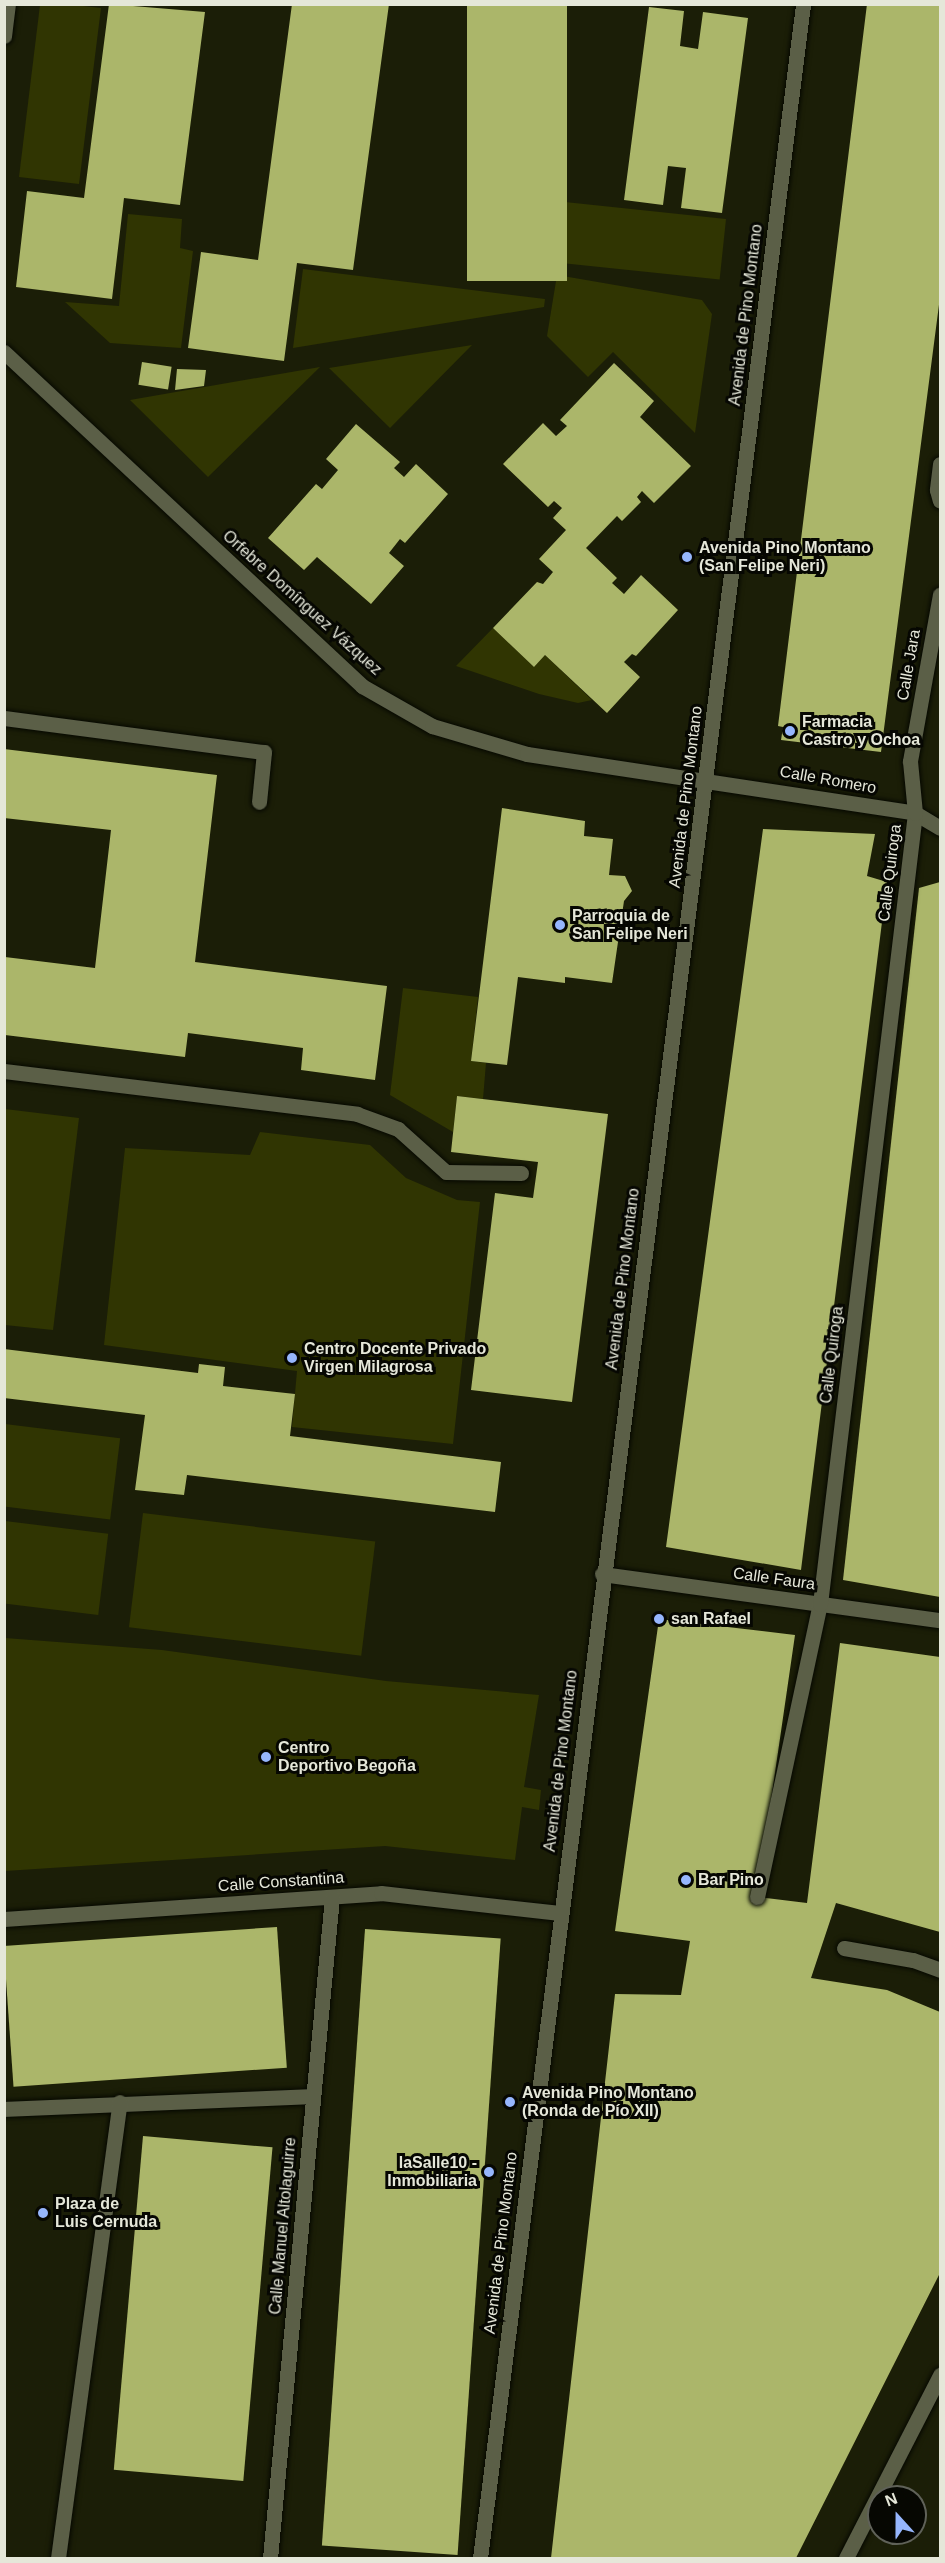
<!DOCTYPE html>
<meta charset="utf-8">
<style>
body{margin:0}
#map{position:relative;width:945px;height:2563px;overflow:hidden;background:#1b1e07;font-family:Arial,sans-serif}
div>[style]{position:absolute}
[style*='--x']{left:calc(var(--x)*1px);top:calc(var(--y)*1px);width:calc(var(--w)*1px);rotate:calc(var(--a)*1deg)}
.green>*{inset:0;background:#303502;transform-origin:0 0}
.building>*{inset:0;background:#abb66a;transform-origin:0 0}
.roads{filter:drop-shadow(0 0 2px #060800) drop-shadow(0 0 2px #060800)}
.lane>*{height:15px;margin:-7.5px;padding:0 7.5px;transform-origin:7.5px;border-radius:7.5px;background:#5b5f47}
.street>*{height:15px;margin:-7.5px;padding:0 7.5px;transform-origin:7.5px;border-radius:7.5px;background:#5b5f47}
.secondary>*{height:15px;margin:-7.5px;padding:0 7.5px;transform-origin:7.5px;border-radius:7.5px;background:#5b5f47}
.dots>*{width:16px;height:16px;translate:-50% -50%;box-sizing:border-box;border:3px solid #060702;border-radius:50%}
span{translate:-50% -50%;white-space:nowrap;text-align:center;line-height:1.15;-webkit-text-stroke:6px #060702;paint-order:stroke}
.street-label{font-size:16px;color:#e5e7d9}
.poi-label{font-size:16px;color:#e5e7d9;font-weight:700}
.left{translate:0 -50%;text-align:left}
.right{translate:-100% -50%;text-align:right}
.frame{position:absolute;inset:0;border:6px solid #e5e7d9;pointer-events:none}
.north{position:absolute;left:867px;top:2485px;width:60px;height:60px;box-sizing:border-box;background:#060702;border:2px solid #5f6158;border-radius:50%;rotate:339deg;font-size:16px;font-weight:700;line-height:24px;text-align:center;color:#e5e7d9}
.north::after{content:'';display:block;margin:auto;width:21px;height:27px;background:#96b6fd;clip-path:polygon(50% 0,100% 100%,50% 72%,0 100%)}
</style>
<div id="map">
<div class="green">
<div style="clip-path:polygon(74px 5px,101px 8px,79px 184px,19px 177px,40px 5px)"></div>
<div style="left:546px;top:200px;width:181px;height:61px;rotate:6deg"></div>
<div style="clip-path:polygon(128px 214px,182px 219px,180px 248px,193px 251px,181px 348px,110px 343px,65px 302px,119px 306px)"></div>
<div style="clip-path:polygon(303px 269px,545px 299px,544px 307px,293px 348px)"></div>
<div style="clip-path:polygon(557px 275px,702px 300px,712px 314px,695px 433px,613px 352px,588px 377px,547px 336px)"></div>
<div style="clip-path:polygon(472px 345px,390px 428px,329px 368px)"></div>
<div style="clip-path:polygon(320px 367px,208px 477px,130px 400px)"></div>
<div style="clip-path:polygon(493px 628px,534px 667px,545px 655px,592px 700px,578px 703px,539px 694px,456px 666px)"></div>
<div style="clip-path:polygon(403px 988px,478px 997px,471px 1061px,486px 1063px,483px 1099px,457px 1096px,453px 1132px,390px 1095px)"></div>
<div style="clip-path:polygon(5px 1109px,79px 1118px,53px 1330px,5px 1325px)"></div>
<div style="clip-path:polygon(260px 1132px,370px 1145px,406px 1178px,457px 1200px,480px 1202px,453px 1444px,292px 1427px,297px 1371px,104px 1345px,125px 1148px,250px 1155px)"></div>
<div style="left:5px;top:1424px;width:116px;height:82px;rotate:7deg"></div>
<div style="left:143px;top:1513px;width:234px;height:115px;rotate:7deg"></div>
<div style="left:5px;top:1521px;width:104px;height:82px;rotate:7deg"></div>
<div style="clip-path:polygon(5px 1638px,162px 1650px,386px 1681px,539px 1695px,524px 1787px,541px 1790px,539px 1810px,522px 1807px,515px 1860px,385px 1846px,5px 1871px)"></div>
</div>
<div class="building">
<div style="clip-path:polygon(109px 4px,205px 12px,180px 205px,124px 198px,112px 299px,16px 287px,27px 191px,84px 198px)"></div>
<div style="clip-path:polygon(292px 4px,389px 4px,353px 270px,297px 263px,284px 361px,188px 348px,201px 252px,258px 260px)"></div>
<div style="left:467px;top:4px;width:100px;height:277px"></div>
<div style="clip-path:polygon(867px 4px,940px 4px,940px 297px,881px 752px,781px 740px,783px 727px,778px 726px)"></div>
<div style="clip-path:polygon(649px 7px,684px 11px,680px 46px,698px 49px,703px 12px,748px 18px,722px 213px,681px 208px,686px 168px,668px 166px,663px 205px,624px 200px)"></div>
<div style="left:142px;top:362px;width:30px;height:23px;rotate:9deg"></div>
<div style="clip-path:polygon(614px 363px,654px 401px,640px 417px,691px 466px,654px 503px,642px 491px,637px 497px,641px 502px,622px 521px,617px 516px,586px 548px,617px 578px,612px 583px,624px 594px,641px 575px,678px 610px,636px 656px,632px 654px,624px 662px,640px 677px,607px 713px,545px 655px,534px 667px,493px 628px,537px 582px,543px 584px,553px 572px,539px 559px,566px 530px,553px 518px,562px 508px,554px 501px,548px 507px,503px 464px,543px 423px,556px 436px,567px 426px,560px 420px)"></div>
<div style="clip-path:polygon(177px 369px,206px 370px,204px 386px,175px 390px)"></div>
<div style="clip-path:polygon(356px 424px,400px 462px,394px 468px,404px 477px,416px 464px,448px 494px,405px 543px,400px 539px,389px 553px,404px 566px,371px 604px,317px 557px,304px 570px,268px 538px,316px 484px,322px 489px,338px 470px,326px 459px)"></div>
<div style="clip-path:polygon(4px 749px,217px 775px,195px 962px,387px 986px,375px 1080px,301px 1070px,303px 1048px,188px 1033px,185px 1057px,5px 1035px,5px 957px,95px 968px,111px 830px,4px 818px)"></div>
<div style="clip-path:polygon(502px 808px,585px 821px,584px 836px,613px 839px,609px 875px,625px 876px,632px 891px,624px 901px,612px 983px,565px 977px,565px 983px,518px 977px,507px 1065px,471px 1061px)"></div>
<div style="clip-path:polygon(763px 829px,875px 834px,867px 876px,887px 882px,801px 1570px,666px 1547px)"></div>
<div style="clip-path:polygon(940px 882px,940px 1597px,843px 1580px,919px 888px)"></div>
<div style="clip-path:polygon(457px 1096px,608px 1114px,572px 1402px,471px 1390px,495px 1193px,533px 1198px,538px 1162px,451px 1152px)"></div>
<div style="clip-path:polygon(4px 1349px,198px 1373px,199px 1364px,225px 1367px,223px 1386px,295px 1394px,290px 1436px,501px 1462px,495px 1512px,187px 1475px,184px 1495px,135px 1490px,145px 1415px,4px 1398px)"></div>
<div style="clip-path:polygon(659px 1619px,795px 1635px,757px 1897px,807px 1903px,840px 1643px,940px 1657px,940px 1932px,836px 1903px,811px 1978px,887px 1990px,940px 2012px,940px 2273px,796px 2558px,551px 2558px,615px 1994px,681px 1995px,690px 1941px,615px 1931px)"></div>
<div style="left:277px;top:1927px;width:141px;height:274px;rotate:86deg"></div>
<div style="left:365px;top:1929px;width:136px;height:618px;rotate:4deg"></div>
<div style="left:143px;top:2136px;width:130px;height:335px;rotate:5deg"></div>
</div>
<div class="roads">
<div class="lane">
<div style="--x:4;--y:718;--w:262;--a:7.5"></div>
<div style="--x:264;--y:752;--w:50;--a:95.7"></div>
<div style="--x:4;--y:1071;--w:356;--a:6.9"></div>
<div style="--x:357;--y:1114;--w:44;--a:20.1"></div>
<div style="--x:398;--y:1129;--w:64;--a:41.9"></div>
<div style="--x:446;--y:1172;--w:75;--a:0.8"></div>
</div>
<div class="street">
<div style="--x:4;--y:36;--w:32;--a:-83"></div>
<div style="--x:4;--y:352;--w:490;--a:43"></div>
<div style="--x:362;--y:686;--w:81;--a:29.7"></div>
<div style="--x:432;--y:726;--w:99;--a:16.4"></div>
<div style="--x:527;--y:754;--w:392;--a:8.6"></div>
<div style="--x:915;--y:813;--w:29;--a:31"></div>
<div style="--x:940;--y:464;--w:26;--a:97"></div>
<div style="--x:937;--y:490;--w:11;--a:75"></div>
<div style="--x:602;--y:1574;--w:341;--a:7.8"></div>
<div style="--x:757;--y:1897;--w:300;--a:-77.9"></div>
<div style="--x:820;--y:1604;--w:797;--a:-83.15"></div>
<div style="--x:915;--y:813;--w:52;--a:-95.5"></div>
<div style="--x:910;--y:761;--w:169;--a:-79.8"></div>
<div style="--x:4;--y:1919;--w:378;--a:-3.9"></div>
<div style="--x:381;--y:1893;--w:180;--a:6.4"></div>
<div style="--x:844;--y:1948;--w:70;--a:9.9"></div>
<div style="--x:913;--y:1960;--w:29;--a:20"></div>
<div style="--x:4;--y:2109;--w:309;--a:-2.4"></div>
<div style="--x:58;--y:2558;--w:460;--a:-82.3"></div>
<div style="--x:270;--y:2558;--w:664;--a:-84.64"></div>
<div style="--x:846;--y:2558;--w:206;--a:-62.8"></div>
</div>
<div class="secondary">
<div style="--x:480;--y:2558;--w:2574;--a:-82.79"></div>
</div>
</div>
<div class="dots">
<div style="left:687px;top:557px;background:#96b6fd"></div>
<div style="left:790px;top:731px;background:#96b6fd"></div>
<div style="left:560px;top:925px;background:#96b6fd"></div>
<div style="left:292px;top:1358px;background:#96b6fd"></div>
<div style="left:659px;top:1619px;background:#96b6fd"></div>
<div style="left:266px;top:1757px;background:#96b6fd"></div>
<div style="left:686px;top:1880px;background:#96b6fd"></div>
<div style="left:510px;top:2102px;background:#96b6fd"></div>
<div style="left:489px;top:2172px;background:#96b6fd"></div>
<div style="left:43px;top:2213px;background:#96b6fd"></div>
</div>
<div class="street-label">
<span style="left:746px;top:315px;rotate:-83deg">Avenida de Pino Montano</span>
<span style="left:302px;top:603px;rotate:42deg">Orfebre Domínguez Vázquez</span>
<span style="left:909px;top:665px;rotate:-80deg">Calle Jara</span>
<span style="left:828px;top:780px;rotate:10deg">Calle Romero</span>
<span style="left:686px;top:797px;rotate:-83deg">Avenida de Pino Montano</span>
<span style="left:890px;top:873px;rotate:-83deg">Calle Quiroga</span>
<span style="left:623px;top:1279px;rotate:-83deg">Avenida de Pino Montano</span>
<span style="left:832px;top:1355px;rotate:-83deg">Calle Quiroga</span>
<span style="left:774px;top:1579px;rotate:8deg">Calle Faura</span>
<span style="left:561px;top:1761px;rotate:-83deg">Avenida de Pino Montano</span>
<span style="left:281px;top:1882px;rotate:-4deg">Calle Constantina</span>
<span style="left:283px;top:2226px;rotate:-85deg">Calle Manuel Altolaguirre</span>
<span style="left:501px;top:2243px;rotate:-83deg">Avenida de Pino Montano</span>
</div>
<div class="poi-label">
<span class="left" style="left:699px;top:557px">Avenida Pino Montano<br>(San Felipe Neri)</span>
<span class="left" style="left:802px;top:731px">Farmacia<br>Castro y Ochoa</span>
<span class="left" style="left:572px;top:925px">Parroquia de<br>San Felipe Neri</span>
<span class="left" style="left:304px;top:1358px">Centro Docente Privado<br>Virgen Milagrosa</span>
<span class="left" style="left:671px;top:1619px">san Rafael</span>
<span class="left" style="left:278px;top:1757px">Centro<br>Deportivo Begoña</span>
<span class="left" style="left:698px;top:1880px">Bar Pino</span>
<span class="left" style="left:522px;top:2102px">Avenida Pino Montano<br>(Ronda de Pío XII)</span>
<span class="right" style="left:477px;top:2172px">laSalle10 -<br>Inmobiliaria</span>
<span class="left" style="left:55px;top:2213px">Plaza de<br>Luis Cernuda</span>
</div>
<div class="frame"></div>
<div class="north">N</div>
</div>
